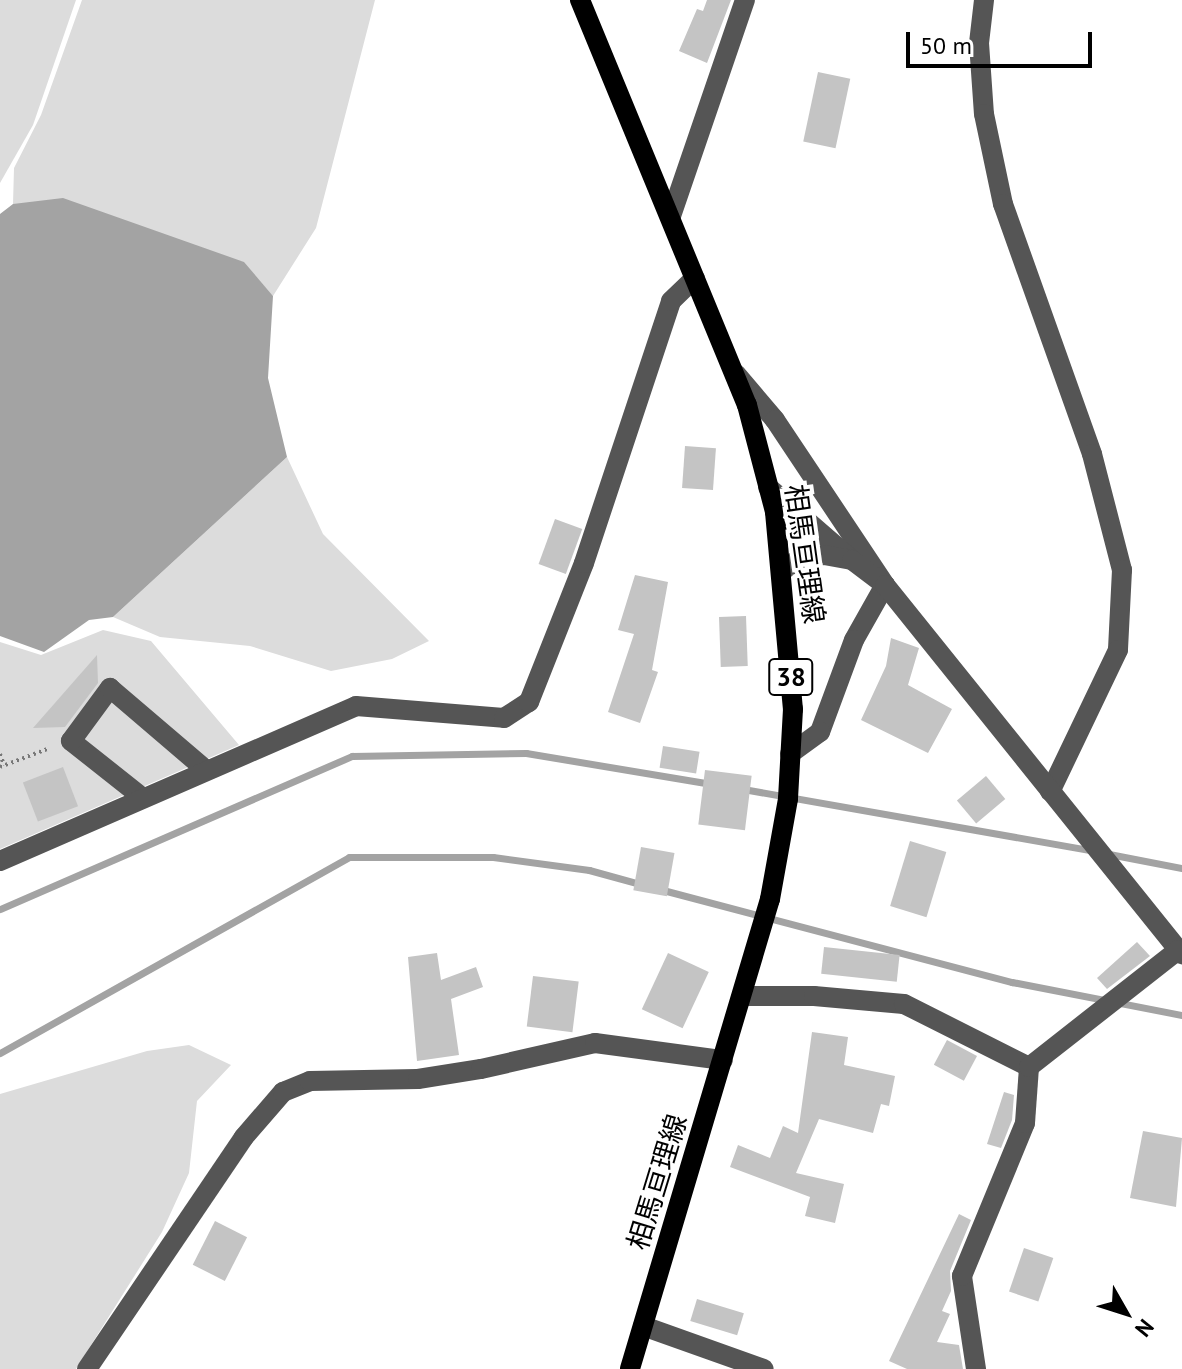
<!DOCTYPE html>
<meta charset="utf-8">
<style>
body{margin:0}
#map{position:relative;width:1182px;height:1369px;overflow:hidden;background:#fff;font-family:"PT Sans","Noto Sans JP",sans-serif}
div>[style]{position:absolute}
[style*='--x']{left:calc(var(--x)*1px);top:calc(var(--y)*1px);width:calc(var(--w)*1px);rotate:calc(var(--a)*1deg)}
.green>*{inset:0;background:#dcdcdc}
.water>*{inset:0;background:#a3a3a3}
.stream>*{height:7px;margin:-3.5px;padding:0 3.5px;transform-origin:3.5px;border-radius:3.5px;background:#a3a3a3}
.building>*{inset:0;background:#c4c4c4;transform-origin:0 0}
.path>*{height:4px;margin-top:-2px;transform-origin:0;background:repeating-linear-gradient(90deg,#777 0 2px,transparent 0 6px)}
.minor>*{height:20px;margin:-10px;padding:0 10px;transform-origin:10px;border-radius:10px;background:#555}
.major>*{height:20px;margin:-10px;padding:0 10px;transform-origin:10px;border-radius:10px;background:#000}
span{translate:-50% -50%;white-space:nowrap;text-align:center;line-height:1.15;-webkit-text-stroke:8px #fff;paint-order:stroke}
.shield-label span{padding:2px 6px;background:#fff;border:2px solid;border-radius:6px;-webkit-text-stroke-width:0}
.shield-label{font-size:26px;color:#000;font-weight:700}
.street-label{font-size:28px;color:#000}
.north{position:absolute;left:1086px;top:1273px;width:80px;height:80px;-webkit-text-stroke:6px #fff;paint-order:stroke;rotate:129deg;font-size:22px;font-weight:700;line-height:32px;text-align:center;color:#000}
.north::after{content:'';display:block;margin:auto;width:28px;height:36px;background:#000;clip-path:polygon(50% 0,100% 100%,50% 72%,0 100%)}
.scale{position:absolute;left:906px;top:32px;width:186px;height:36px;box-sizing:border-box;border:4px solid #000;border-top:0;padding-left:10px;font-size:24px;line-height:28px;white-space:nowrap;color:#000;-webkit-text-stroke:6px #fff;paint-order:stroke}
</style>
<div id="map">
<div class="green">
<div style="clip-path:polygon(0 0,76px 0,33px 125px,0 183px)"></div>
<div style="clip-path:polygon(82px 0,375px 0,316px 228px,273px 296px,243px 262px,13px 204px,14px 168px,41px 115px)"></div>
<div style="clip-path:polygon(287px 457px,323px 534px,429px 641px,392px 659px,331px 671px,250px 646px,160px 637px,113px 617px)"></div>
<div style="clip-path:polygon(103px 630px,151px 641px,239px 745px,0 849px,0 642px,41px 655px)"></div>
<div style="clip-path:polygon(189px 1045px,231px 1065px,197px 1101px,189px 1173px,162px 1232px,76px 1369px,0 1369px,0 1094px,147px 1051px)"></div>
</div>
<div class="water">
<div style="clip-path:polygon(63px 198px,244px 262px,273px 296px,268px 378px,287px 457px,113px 617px,89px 620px,44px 652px,0 636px,0 214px,13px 204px)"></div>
</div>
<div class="stream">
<div style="--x:743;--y:789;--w:355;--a:10"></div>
<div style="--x:1109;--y:854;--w:74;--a:10.9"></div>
<div style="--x:659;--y:889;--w:365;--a:14.8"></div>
<div style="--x:1012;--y:982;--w:173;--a:11"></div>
<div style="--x:0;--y:909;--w:384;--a:-23.5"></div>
<div style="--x:352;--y:756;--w:174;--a:-1"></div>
<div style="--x:526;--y:753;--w:188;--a:9.5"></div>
<div style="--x:0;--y:1053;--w:400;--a:-29.3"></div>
<div style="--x:349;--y:857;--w:144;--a:0"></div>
<div style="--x:493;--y:857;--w:97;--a:7.7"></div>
<div style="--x:589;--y:870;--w:57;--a:15.3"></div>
</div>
<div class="building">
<div style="clip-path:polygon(707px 0,731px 0,707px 63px,679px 51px,697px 9px,703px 11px)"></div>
<div style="left:818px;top:72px;width:33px;height:71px;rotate:12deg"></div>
<div style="left:685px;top:446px;width:31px;height:42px;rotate:4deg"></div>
<div style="left:555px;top:519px;width:29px;height:48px;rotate:20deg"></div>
<div style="clip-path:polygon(635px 575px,668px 582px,652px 670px,658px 672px,640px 723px,608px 712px,634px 634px,618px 630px)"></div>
<div style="left:746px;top:616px;width:50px;height:27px;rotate:88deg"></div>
<div style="clip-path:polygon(891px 638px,919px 648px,908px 685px,952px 709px,928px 753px,861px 720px,886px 666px)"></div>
<div style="clip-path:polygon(97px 655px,98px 683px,65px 727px,33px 728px)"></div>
<div style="left:663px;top:746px;width:37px;height:22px;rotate:9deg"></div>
<div style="left:63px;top:767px;width:42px;height:43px;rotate:69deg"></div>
<div style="left:705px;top:770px;width:47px;height:55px;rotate:7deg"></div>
<div style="left:986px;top:776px;width:30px;height:38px;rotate:50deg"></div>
<div style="left:910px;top:841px;width:38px;height:68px;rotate:17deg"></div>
<div style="left:641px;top:847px;width:34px;height:44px;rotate:10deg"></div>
<div style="clip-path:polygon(1137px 942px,1150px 956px,1107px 989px,1097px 978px)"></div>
<div style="left:824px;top:947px;width:76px;height:27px;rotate:6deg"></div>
<div style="clip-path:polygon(437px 953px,441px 980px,476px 967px,483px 987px,451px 999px,459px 1055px,417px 1061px,408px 957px)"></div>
<div style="left:668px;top:953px;width:45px;height:62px;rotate:25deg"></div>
<div style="left:533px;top:976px;width:46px;height:51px;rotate:7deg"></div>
<div style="clip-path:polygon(812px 1032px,848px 1037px,844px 1065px,895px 1076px,889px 1106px,881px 1104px,873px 1133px,819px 1119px,796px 1173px,844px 1184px,835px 1223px,805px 1216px,810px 1197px,730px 1167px,738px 1145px,770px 1158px,783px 1126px,798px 1133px)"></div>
<div style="left:947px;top:1040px;width:34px;height:28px;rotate:28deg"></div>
<div style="clip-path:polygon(1004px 1092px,1014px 1095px,1012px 1120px,1001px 1148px,987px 1144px)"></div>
<div style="clip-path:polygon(1143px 1131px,1182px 1138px,1176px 1207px,1130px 1198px)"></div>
<div style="clip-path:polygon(959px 1214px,971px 1220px,950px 1271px,951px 1291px,942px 1311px,950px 1314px,937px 1342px,959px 1345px,963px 1369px,907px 1369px,889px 1361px)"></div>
<div style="left:215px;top:1221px;width:36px;height:49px;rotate:27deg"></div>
<div style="left:1024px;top:1248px;width:31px;height:46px;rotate:19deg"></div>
<div style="left:697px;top:1299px;width:49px;height:23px;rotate:17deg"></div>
</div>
<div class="path">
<div style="--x:0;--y:754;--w:12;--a:70"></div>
<div style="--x:0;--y:767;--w:53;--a:-20.8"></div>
</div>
<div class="minor">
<div style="--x:984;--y:0;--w:43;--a:96.6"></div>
<div style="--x:979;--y:43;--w:71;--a:86"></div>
<div style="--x:984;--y:114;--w:92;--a:78.1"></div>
<div style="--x:1003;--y:204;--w:265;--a:70.4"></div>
<div style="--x:1092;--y:454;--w:120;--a:75.5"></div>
<div style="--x:1122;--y:570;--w:80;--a:92.9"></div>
<div style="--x:1118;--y:650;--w:157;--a:115.6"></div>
<div style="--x:671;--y:216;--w:228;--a:-71.1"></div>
<div style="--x:736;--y:374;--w:60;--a:49.7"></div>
<div style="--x:775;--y:420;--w:198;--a:56.3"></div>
<div style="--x:885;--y:585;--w:63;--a:119.4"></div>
<div style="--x:854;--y:640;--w:98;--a:110.3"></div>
<div style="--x:820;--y:732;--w:37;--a:144"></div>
<div style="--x:768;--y:487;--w:111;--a:41"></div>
<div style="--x:782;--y:571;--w:22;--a:-36"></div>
<div style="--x:800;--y:558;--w:24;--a:-7"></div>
<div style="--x:824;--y:555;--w:28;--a:10"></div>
<div style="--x:852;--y:560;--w:41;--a:37.1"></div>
<div style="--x:885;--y:585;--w:474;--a:51.2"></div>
<div style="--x:143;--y:798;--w:92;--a:-141.6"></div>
<div style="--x:71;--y:741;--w:66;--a:-53.7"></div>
<div style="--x:110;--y:688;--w:126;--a:40.5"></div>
<div style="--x:0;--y:861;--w:388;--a:-23.5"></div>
<div style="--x:356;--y:706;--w:148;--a:4.6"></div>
<div style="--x:504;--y:718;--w:30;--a:-33"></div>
<div style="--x:529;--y:702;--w:149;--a:-68.4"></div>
<div style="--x:584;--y:563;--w:276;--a:-71.6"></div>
<div style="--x:671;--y:301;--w:33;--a:-44"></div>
<div style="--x:742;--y:996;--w:72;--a:0"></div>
<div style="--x:814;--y:996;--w:90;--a:5.1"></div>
<div style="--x:904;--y:1004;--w:140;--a:26.7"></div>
<div style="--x:643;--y:1326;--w:128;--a:19.6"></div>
<div style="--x:87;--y:1369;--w:280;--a:-55.9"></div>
<div style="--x:244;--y:1137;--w:60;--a:-49.1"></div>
<div style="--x:283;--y:1092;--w:29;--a:-22"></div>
<div style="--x:310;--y:1081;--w:108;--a:-1.1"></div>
<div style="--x:418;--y:1079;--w:64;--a:-9"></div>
<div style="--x:481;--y:1069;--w:117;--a:-12.8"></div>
<div style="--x:595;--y:1043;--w:129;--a:7.6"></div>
<div style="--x:976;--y:1369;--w:94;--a:-98.6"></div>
<div style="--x:962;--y:1276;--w:165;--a:-67.6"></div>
<div style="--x:1025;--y:1123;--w:56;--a:-85.9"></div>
<div style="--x:1029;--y:1067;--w:189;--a:-38.1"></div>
</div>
<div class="major">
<div style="--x:580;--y:0;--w:438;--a:67.6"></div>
<div style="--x:747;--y:405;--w:111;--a:75.3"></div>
<div style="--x:775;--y:512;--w:198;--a:84.8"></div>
<div style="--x:793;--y:709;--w:90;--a:93.2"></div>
<div style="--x:788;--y:799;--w:102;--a:100.2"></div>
<div style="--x:770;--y:899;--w:490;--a:106.6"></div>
</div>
<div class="shield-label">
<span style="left:791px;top:677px">38</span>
</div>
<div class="street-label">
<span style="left:805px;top:554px;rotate:82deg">相馬亘理線</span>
<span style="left:657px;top:1182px;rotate:-73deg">相馬亘理線</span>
</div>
<div class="north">N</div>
<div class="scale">50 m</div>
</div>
